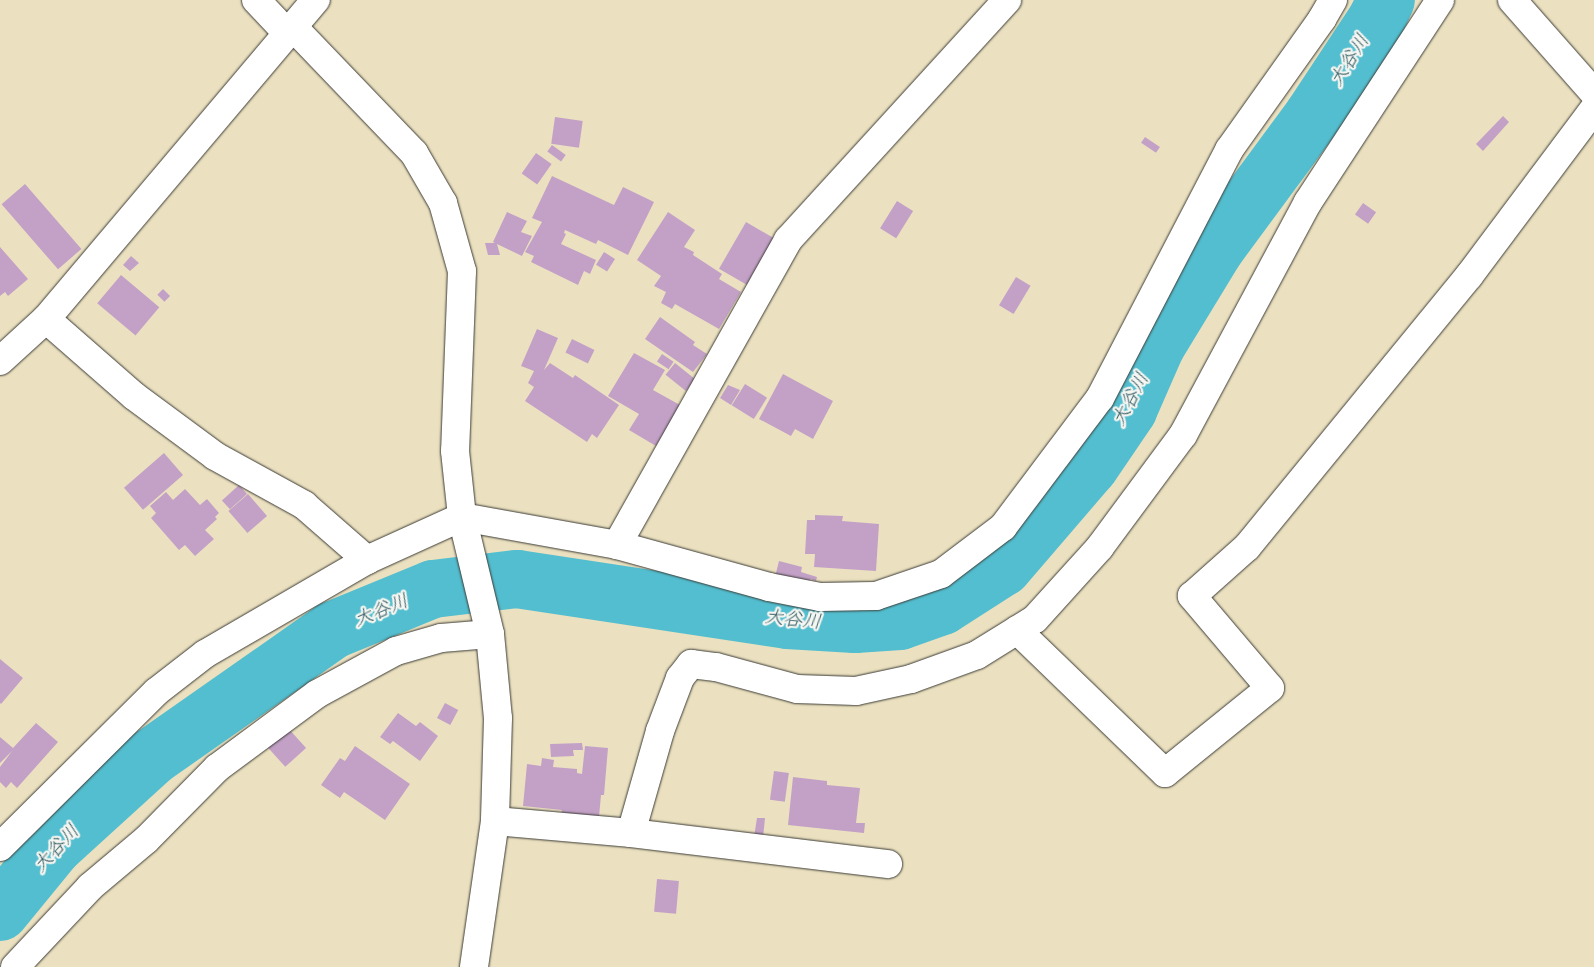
<!DOCTYPE html>
<meta charset="utf-8">
<style>
body{margin:0}
#map{position:relative;width:1594px;height:967px;overflow:hidden;background:#ebe1c0;font-family:Itim,"Klee One",sans-serif}
div>[style]{position:absolute}
[style*='--x']{left:calc(var(--x)*1px);top:calc(var(--y)*1px);width:calc(var(--w)*1px);rotate:calc(var(--a)*1deg)}
.river>*{height:58px;margin:-29px;padding:0 29px;transform-origin:29px;border-radius:29px;background:#53becf}
.building>*{inset:0;background:#c3a1c7;transform-origin:0 0}
.roads{filter:drop-shadow(0 0 1px #3b3a35) drop-shadow(0 0 1px #3b3a35)}
.minor>*{height:28px;margin:-14px;padding:0 14px;transform-origin:14px;border-radius:14px;background:#fff}
span{translate:-50% -50%;white-space:nowrap;text-align:center;line-height:1.15;-webkit-text-stroke:4.5px #f6f6f2;paint-order:stroke}
.water-label{font-size:19px;color:#325d64;font-style:italic}
</style>
<div id="map">
<div class="river">
<div style="--x:0;--y:912;--w:85;--a:-50.7"></div>
<div style="--x:54;--y:846;--w:134;--a:-42.3"></div>
<div style="--x:153;--y:756;--w:220;--a:-35"></div>
<div style="--x:333;--y:630;--w:108;--a:-22.3"></div>
<div style="--x:433;--y:589;--w:85;--a:-6.8"></div>
<div style="--x:517;--y:579;--w:273;--a:8.6"></div>
<div style="--x:787;--y:620;--w:68;--a:3.4"></div>
<div style="--x:855;--y:624;--w:45;--a:-3.8"></div>
<div style="--x:900;--y:621;--w:45;--a:-19.7"></div>
<div style="--x:942;--y:606;--w:72;--a:-32.6"></div>
<div style="--x:1003;--y:567;--w:133;--a:-49.3"></div>
<div style="--x:1090;--y:466;--w:68;--a:-55.8"></div>
<div style="--x:1128;--y:410;--w:70;--a:-66.4"></div>
<div style="--x:1156;--y:346;--w:114;--a:-58.7"></div>
<div style="--x:1215;--y:249;--w:165;--a:-53.6"></div>
<div style="--x:1313;--y:116;--w:116;--a:-56.6"></div>
<div style="--x:1377;--y:19;--w:21;--a:-65"></div>
</div>
<div class="building">
<div style="clip-path:polygon(1503px 116px,1509px 122px,1483px 151px,1476px 144px)"></div>
<div style="left:555px;top:117px;width:28px;height:27px;rotate:8deg"></div>
<div style="left:1145px;top:137px;width:18px;height:7px;rotate:34deg"></div>
<div style="left:552px;top:145px;width:17px;height:8px;rotate:36deg"></div>
<div style="left:536px;top:153px;width:19px;height:25px;rotate:35deg"></div>
<div style="clip-path:polygon(552px 176px,614px 205px,623px 187px,654px 202px,628px 255px,598px 240px,596px 244px,565px 230px,564px 233px,566px 234px,561px 244px,596px 260px,590px 274px,584px 271px,578px 285px,531px 262px,534px 256px,525px 252px,542px 222px,532px 218px)"></div>
<div style="left:25px;top:184px;width:86px;height:31px;rotate:49deg"></div>
<div style="left:897px;top:201px;width:19px;height:32px;rotate:32deg"></div>
<div style="left:1363px;top:203px;width:16px;height:14px;rotate:35deg"></div>
<div style="clip-path:polygon(507px 212px,527px 221px,521px 232px,532px 236px,522px 256px,497px 244px,500px 255px,488px 255px,485px 243px,495px 243px,493px 242px)"></div>
<div style="clip-path:polygon(668px 212px,695px 230px,684px 247px,694px 252px,693px 255px,722px 274px,719px 279px,741px 292px,719px 329px,675px 304px,672px 309px,661px 303px,666px 292px,654px 286px,661px 276px,637px 260px)"></div>
<div style="left:746px;top:222px;width:32px;height:54px;rotate:30deg"></div>
<div style="clip-path:polygon(0 247px,28px 279px,8px 296px,5px 292px,0 296px)"></div>
<div style="left:604px;top:252px;width:13px;height:15px;rotate:32deg"></div>
<div style="clip-path:polygon(131px 256px,139px 263px,130px 271px,123px 265px)"></div>
<div style="left:121px;top:275px;width:50px;height:37px;rotate:40deg"></div>
<div style="left:1016px;top:277px;width:17px;height:33px;rotate:31deg"></div>
<div style="left:163px;top:289px;width:10px;height:8px;rotate:45deg"></div>
<div style="clip-path:polygon(660px 317px,695px 342px,693px 345px,707px 354px,693px 372px,645px 339px)"></div>
<div style="clip-path:polygon(537px 329px,558px 338px,544px 370px,550px 363px,573px 378px,575px 375px,619px 405px,597px 438px,592px 434px,587px 442px,525px 401px,534px 387px,528px 383px,534px 371px,521px 366px)"></div>
<div style="left:572px;top:339px;width:25px;height:15px;rotate:26deg"></div>
<div style="clip-path:polygon(634px 353px,665px 370px,653px 390px,680px 405px,656px 446px,629px 430px,639px 414px,608px 396px)"></div>
<div style="left:662px;top:354px;width:14px;height:9px;rotate:34deg"></div>
<div style="left:675px;top:363px;width:26px;height:15px;rotate:39deg"></div>
<div style="clip-path:polygon(783px 374px,833px 401px,813px 439px,795px 429px,791px 436px,759px 419px)"></div>
<div style="left:745px;top:384px;width:26px;height:25px;rotate:32deg"></div>
<div style="clip-path:polygon(728px 385px,740px 390px,731px 405px,720px 398px)"></div>
<div style="left:164px;top:453px;width:29px;height:53px;rotate:49deg"></div>
<div style="left:239px;top:485px;width:12px;height:23px;rotate:48deg"></div>
<div style="clip-path:polygon(185px 489px,200px 505px,207px 499px,219px 513px,215px 517px,217px 519px,205px 530px,214px 539px,195px 556px,185px 545px,179px 550px,151px 518px,156px 513px,150px 506px,166px 492px,173px 500px)"></div>
<div style="left:248px;top:494px;width:29px;height:26px;rotate:49deg"></div>
<div style="clip-path:polygon(815px 515px,843px 516px,842px 521px,879px 524px,876px 571px,814px 567px,815px 554px,805px 554px,807px 520px,815px 520px)"></div>
<div style="clip-path:polygon(779px 561px,802px 567px,801px 572px,817px 577px,816px 581px,810px 579px,810px 582px,775px 577px)"></div>
<div style="clip-path:polygon(0 659px,23px 678px,1px 704px,0 703px)"></div>
<div style="left:445px;top:703px;width:15px;height:17px;rotate:28deg"></div>
<div style="clip-path:polygon(398px 713px,416px 726px,420px 722px,438px 736px,420px 761px,393px 741px,390px 744px,380px 737px)"></div>
<div style="clip-path:polygon(36px 723px,58px 742px,17px 788px,11px 782px,6px 788px,0 782px,0 767px,12px 751px,0 763px,0 737px,13px 748px)"></div>
<div style="left:288px;top:728px;width:27px;height:28px;rotate:48deg"></div>
<div style="clip-path:polygon(582px 743px,583px 750px,573px 750px,574px 756px,551px 757px,550px 744px)"></div>
<div style="clip-path:polygon(355px 746px,410px 784px,385px 820px,344px 792px,340px 798px,321px 785px,340px 758px,345px 761px)"></div>
<div style="clip-path:polygon(585px 746px,608px 748px,604px 795px,601px 795px,599px 817px,561px 814px,562px 810px,523px 806px,527px 764px,541px 766px,542px 758px,554px 760px,553px 767px,577px 769px,577px 773px,582px 774px)"></div>
<div style="left:774px;top:771px;width:15px;height:29px;rotate:8deg"></div>
<div style="clip-path:polygon(793px 777px,827px 781px,827px 785px,860px 788px,856px 823px,865px 823px,864px 833px,788px 825px)"></div>
<div style="clip-path:polygon(757px 818px,765px 818px,763px 838px,754px 837px)"></div>
<div style="left:657px;top:879px;width:22px;height:33px;rotate:5deg"></div>
</div>
<div class="roads">
<div class="minor">
<div style="--x:256;--y:0;--w:47;--a:46.7"></div>
<div style="--x:1512;--y:0;--w:124;--a:48.6"></div>
<div style="--x:293;--y:27;--w:175;--a:46.2"></div>
<div style="--x:414;--y:153;--w:58;--a:59.9"></div>
<div style="--x:443;--y:203;--w:71;--a:74.4"></div>
<div style="--x:462;--y:271;--w:180;--a:92.2"></div>
<div style="--x:455;--y:451;--w:66;--a:83.9"></div>
<div style="--x:462;--y:517;--w:120;--a:76.5"></div>
<div style="--x:490;--y:634;--w:84;--a:84.6"></div>
<div style="--x:498;--y:718;--w:103;--a:91.7"></div>
<div style="--x:495;--y:821;--w:148;--a:98.2"></div>
<div style="--x:46;--y:319;--w:117;--a:41.2"></div>
<div style="--x:134;--y:396;--w:101;--a:36.5"></div>
<div style="--x:215;--y:456;--w:102;--a:28.8"></div>
<div style="--x:304;--y:505;--w:84;--a:41.1"></div>
<div style="--x:0;--y:361;--w:62;--a:-42.4"></div>
<div style="--x:46;--y:319;--w:418;--a:-49.8"></div>
<div style="--x:617;--y:545;--w:350;--a:-60.7"></div>
<div style="--x:788;--y:240;--w:325;--a:-47.6"></div>
<div style="--x:1017;--y:630;--w:206;--a:44"></div>
<div style="--x:1165;--y:773;--w:135;--a:-39"></div>
<div style="--x:1270;--y:688;--w:121;--a:-130.3"></div>
<div style="--x:1192;--y:596;--w:74;--a:-41.7"></div>
<div style="--x:1247;--y:547;--w:350;--a:-50.7"></div>
<div style="--x:1469;--y:276;--w:209;--a:-53.2"></div>
<div style="--x:495;--y:821;--w:137;--a:5"></div>
<div style="--x:631;--y:833;--w:259;--a:6.9"></div>
<div style="--x:631;--y:833;--w:106;--a:-74.1"></div>
<div style="--x:660;--y:731;--w:57;--a:-69.3"></div>
<div style="--x:680;--y:678;--w:18;--a:-52"></div>
<div style="--x:691;--y:664;--w:25;--a:7"></div>
<div style="--x:716;--y:667;--w:84;--a:15.2"></div>
<div style="--x:797;--y:689;--w:59;--a:1.9"></div>
<div style="--x:856;--y:691;--w:56;--a:-12.3"></div>
<div style="--x:911;--y:679;--w:70;--a:-20"></div>
<div style="--x:977;--y:655;--w:68;--a:-31.8"></div>
<div style="--x:1035;--y:619;--w:97;--a:-47.9"></div>
<div style="--x:1100;--y:547;--w:139;--a:-53.5"></div>
<div style="--x:1183;--y:435;--w:264;--a:-61.8"></div>
<div style="--x:1308;--y:202;--w:241;--a:-56.8"></div>
<div style="--x:0;--y:847;--w:220;--a:-44.8"></div>
<div style="--x:156;--y:692;--w:62;--a:-37.8"></div>
<div style="--x:205;--y:654;--w:187;--a:-30.1"></div>
<div style="--x:367;--y:560;--w:104;--a:-24.4"></div>
<div style="--x:462;--y:517;--w:158;--a:10.2"></div>
<div style="--x:617;--y:545;--w:158;--a:15.4"></div>
<div style="--x:769;--y:587;--w:52;--a:11.1"></div>
<div style="--x:820;--y:597;--w:56;--a:-1"></div>
<div style="--x:876;--y:596;--w:69;--a:-18.7"></div>
<div style="--x:941;--y:574;--w:78;--a:-37.2"></div>
<div style="--x:1003;--y:527;--w:161;--a:-53.1"></div>
<div style="--x:1100;--y:398;--w:280;--a:-62.5"></div>
<div style="--x:1229;--y:150;--w:161;--a:-54.6"></div>
<div style="--x:1322;--y:19;--w:22;--a:-60"></div>
<div style="--x:15;--y:967;--w:110;--a:-46.8"></div>
<div style="--x:90;--y:887;--w:73;--a:-40"></div>
<div style="--x:146;--y:840;--w:101;--a:-45.4"></div>
<div style="--x:217;--y:768;--w:124;--a:-36.5"></div>
<div style="--x:317;--y:694;--w:90;--a:-28.6"></div>
<div style="--x:396;--y:651;--w:47;--a:-16.1"></div>
<div style="--x:441;--y:638;--w:49;--a:-4.7"></div>
</div>
</div>
<div class="water-label">
<span style="left:1349px;top:60px;rotate:-58deg">大谷川</span>
<span style="left:1130px;top:399px;rotate:-62deg">大谷川</span>
<span style="left:381px;top:610px;rotate:-22deg">大谷川</span>
<span style="left:793px;top:619px;rotate:6deg">大谷川</span>
<span style="left:56px;top:848px;rotate:-47deg">大谷川</span>
</div>
</div>
